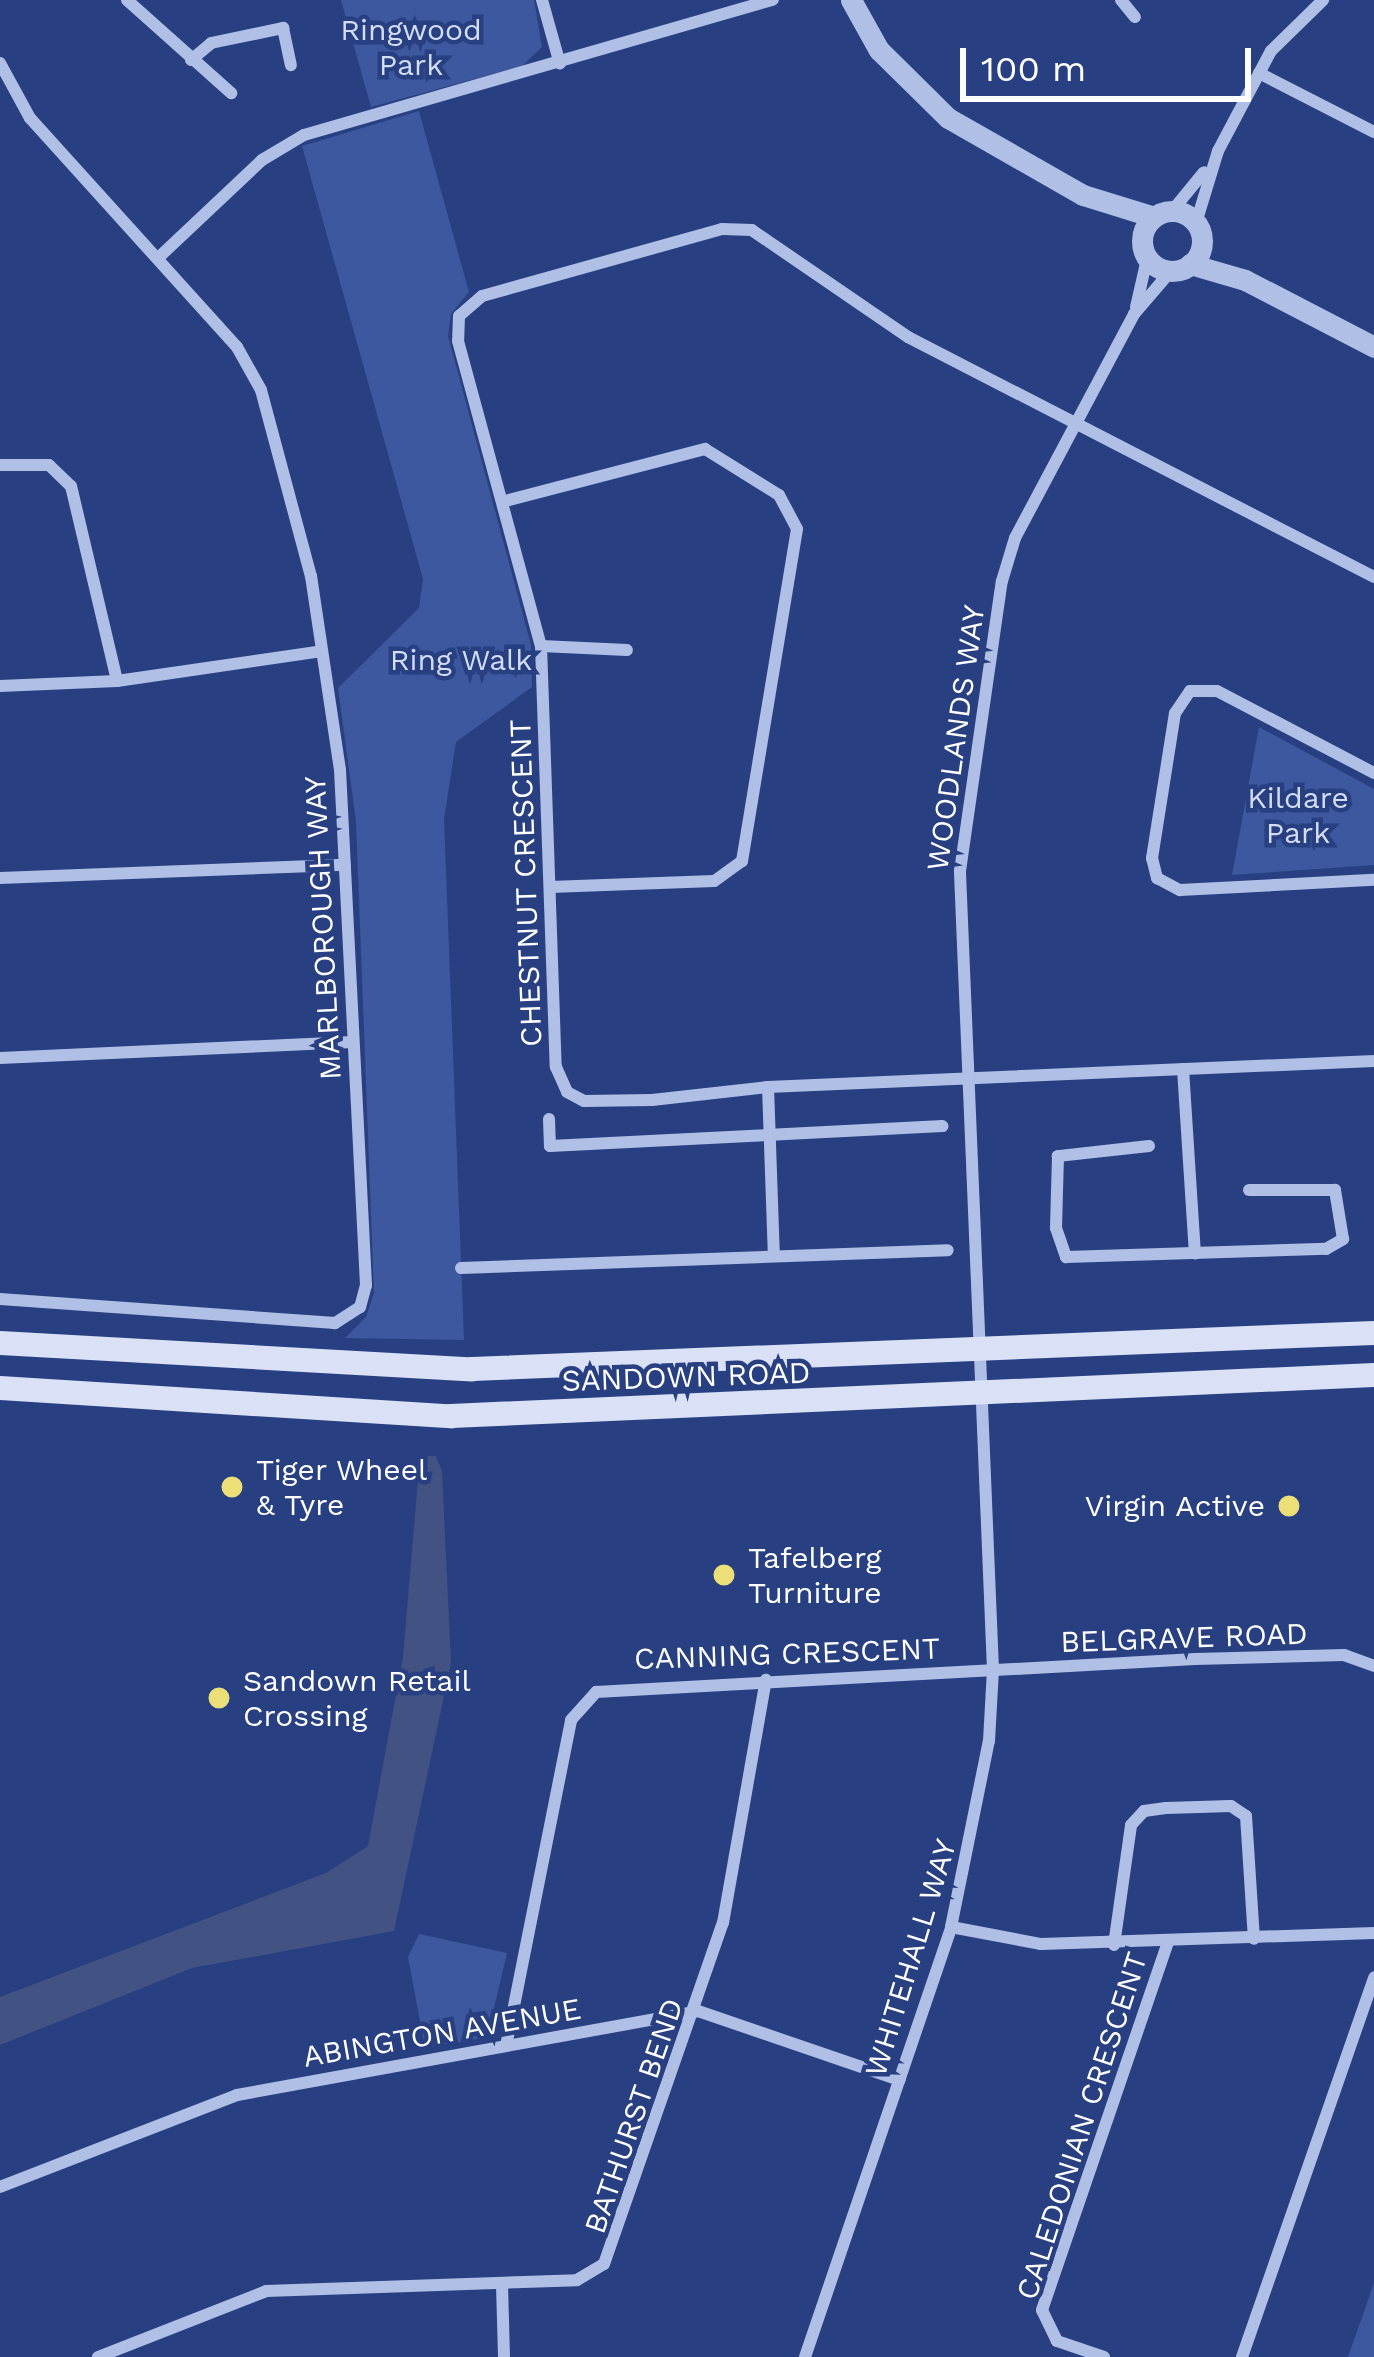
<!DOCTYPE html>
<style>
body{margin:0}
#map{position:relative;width:1374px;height:2357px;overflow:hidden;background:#284081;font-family:"Work Sans",sans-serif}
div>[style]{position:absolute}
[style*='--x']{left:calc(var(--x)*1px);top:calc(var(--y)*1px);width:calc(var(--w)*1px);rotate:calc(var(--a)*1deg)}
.green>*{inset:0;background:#3d589e}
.water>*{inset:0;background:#425383}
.minor>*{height:12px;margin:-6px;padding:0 6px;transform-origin:6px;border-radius:6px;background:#b0bfe6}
.tertiary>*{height:21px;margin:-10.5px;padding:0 10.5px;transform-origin:10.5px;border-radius:10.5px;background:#b0bfe6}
.tertiary>.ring{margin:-10.5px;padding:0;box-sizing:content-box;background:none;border:21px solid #b0bfe6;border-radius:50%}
.secondary>*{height:24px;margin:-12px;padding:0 12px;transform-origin:12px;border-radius:12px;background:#dae1f6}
.dots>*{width:33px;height:33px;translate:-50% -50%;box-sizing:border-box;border:6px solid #284081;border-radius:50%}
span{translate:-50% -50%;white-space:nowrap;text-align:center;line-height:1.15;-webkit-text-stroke:9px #284081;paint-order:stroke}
.park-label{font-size:30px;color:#d3ddf5}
.street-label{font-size:30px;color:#fff}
.poi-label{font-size:30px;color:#fff}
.left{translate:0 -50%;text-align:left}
.right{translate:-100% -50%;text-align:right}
.scale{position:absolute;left:960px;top:48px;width:291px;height:54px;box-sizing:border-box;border:6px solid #fff;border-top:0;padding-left:15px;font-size:36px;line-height:42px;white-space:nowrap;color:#fff;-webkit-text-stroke:9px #284081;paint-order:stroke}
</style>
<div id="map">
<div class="green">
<div style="clip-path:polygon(341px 0,534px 0,542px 47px,522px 66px,371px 107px)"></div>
<div style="clip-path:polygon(419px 111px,469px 292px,451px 314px,448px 336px,531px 645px,532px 687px,456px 742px,444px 819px,464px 1340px,345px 1338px,366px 1317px,374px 1293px,356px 821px,338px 688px,419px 608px,423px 579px,302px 146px)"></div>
<div style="clip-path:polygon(1259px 727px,1374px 789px,1374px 865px,1232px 875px)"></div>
<div style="clip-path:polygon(419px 1934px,507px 1953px,490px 2025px,477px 2039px,425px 2048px,408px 1957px)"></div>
<div style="clip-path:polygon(1374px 2283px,1374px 2357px,1348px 2357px)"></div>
</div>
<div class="water">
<div style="clip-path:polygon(420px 1456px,436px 1456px,442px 1471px,451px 1663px,394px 1931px,192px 1968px,0 2045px,0 1997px,326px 1873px,368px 1846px,403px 1657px)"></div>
</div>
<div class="minor">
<div style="--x:127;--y:0;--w:140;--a:41.8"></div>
<div style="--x:542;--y:0;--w:66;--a:74.3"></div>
<div style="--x:1121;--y:0;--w:22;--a:51"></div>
<div style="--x:191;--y:60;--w:26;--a:-40"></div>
<div style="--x:211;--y:43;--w:74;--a:-11.8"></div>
<div style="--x:283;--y:28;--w:38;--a:78"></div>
<div style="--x:0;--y:63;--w:63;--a:61.4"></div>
<div style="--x:30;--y:118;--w:309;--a:47.9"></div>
<div style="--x:237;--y:347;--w:49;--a:60.8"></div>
<div style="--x:261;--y:390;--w:193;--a:75"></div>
<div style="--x:311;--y:576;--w:196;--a:81.5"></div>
<div style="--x:340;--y:770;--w:516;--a:87.11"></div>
<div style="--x:366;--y:1285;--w:23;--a:105"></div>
<div style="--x:360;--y:1307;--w:30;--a:147"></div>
<div style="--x:335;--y:1323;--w:336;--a:-175.9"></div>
<div style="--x:1259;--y:73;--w:129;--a:27.2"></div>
<div style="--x:1172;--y:211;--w:50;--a:-50.6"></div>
<div style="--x:1196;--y:223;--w:75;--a:-73"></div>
<div style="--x:1218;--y:151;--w:113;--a:-62.1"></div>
<div style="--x:1271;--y:51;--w:73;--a:-44.4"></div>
<div style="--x:158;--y:258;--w:143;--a:-43.3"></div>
<div style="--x:262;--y:160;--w:49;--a:-30.8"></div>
<div style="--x:304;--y:135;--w:488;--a:-16.1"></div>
<div style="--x:1136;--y:307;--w:49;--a:-77.1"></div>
<div style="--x:0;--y:465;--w:49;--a:0"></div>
<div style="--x:49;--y:465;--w:30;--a:44"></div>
<div style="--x:71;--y:486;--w:200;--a:76.7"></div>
<div style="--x:505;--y:501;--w:207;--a:-14.6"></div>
<div style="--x:705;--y:449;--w:87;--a:31.9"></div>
<div style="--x:779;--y:495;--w:38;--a:62"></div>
<div style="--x:797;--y:529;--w:337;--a:99.4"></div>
<div style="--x:742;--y:861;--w:34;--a:144"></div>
<div style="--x:714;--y:881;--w:164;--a:177.9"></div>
<div style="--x:1374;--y:577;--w:524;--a:-152.75"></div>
<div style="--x:908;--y:337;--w:189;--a:-145.6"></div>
<div style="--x:752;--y:230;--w:30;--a:-178"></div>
<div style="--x:722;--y:229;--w:249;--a:164.4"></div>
<div style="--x:482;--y:296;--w:30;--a:139"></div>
<div style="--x:459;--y:316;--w:25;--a:92"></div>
<div style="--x:458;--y:341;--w:316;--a:74.8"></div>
<div style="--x:541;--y:646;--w:421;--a:88"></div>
<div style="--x:556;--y:1067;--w:27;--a:66"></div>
<div style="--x:567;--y:1092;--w:19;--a:28"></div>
<div style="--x:584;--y:1101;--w:68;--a:-0.8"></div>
<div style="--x:652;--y:1100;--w:117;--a:-6.4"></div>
<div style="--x:768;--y:1087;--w:607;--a:-2.46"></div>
<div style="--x:541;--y:646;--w:86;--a:2.7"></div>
<div style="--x:0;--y:686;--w:117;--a:-2.4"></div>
<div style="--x:117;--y:681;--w:207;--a:-8.3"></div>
<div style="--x:1374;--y:773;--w:177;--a:-152.4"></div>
<div style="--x:1217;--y:691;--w:27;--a:180"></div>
<div style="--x:1190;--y:691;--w:27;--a:124"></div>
<div style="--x:1175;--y:713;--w:147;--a:99"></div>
<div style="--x:1152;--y:858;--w:21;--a:76"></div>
<div style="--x:1157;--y:878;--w:26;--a:28"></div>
<div style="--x:1180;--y:890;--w:194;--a:-3"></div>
<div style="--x:0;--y:878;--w:345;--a:-2.2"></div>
<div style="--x:0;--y:1058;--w:353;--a:-2.6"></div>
<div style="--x:1183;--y:1069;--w:185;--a:86.3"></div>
<div style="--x:768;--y:1087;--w:169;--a:88"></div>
<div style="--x:549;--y:1119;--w:27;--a:88"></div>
<div style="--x:550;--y:1146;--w:393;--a:-2.9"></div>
<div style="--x:1149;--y:1146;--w:92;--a:173.7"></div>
<div style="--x:1058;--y:1156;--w:72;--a:91.6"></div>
<div style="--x:1056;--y:1228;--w:31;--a:71"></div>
<div style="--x:1066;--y:1257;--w:260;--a:-1.8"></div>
<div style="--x:1326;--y:1249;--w:20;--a:-30"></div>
<div style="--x:1343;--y:1239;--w:50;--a:-99.3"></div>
<div style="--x:1335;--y:1190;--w:86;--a:180"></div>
<div style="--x:461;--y:1268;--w:487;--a:-2.1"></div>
<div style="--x:951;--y:1927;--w:92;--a:10.7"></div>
<div style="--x:1041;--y:1944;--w:333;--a:-1.9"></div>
<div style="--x:1114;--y:1945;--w:121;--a:-81.9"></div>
<div style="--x:1131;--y:1825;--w:19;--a:-47"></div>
<div style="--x:1144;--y:1811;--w:22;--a:-8"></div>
<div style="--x:1166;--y:1808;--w:65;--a:-1.8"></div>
<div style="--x:1231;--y:1806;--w:18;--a:34"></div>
<div style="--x:1246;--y:1816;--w:123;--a:86.3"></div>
<div style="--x:506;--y:2046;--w:332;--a:-78.7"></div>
<div style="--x:571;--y:1720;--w:38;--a:-48"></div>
<div style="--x:596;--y:1692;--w:600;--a:-3.15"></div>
<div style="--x:1195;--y:1659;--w:149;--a:-1.5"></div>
<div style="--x:1344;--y:1655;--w:32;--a:20"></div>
<div style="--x:0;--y:2187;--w:254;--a:-21.2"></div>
<div style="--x:237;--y:2095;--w:469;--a:-10.3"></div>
<div style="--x:698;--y:2011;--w:213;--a:18.9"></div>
<div style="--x:502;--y:2285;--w:72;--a:88.4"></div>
<div style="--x:98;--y:2357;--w:180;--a:-21.4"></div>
<div style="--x:266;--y:2291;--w:311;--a:-2"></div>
<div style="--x:577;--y:2280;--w:31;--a:-31"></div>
<div style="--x:604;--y:2264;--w:361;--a:-70.8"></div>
<div style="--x:723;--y:1923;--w:247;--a:-80"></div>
<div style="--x:805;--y:2357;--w:454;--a:-71.2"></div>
<div style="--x:951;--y:1927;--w:190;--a:-78.5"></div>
<div style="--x:989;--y:1741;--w:71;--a:-86.8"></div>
<div style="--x:993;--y:1670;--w:800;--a:-92.37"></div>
<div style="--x:960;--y:871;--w:293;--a:-81.8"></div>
<div style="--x:1002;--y:581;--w:45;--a:-73.2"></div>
<div style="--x:1015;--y:538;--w:254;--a:-62"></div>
<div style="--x:1134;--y:314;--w:57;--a:-49.3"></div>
<div style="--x:1104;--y:2357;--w:50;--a:-161.2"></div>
<div style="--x:1057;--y:2341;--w:34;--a:-116"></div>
<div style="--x:1042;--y:2310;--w:389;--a:-71.1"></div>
<div style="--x:1242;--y:2357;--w:402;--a:-70.8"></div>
</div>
<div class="tertiary">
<div style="--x:851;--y:0;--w:57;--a:60.8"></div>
<div style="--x:879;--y:50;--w:97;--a:44.6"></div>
<div style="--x:948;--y:118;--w:155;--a:29.7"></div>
<div style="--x:1083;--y:195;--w:74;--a:17.2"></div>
<div class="ring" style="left:1142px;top:211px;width:39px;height:39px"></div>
<div style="--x:1190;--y:264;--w:57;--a:16.2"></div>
<div style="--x:1245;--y:280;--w:145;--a:27.4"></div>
</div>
<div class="secondary">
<div style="--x:0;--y:1343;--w:473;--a:3.2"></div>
<div style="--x:472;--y:1369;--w:903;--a:-2.29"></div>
<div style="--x:0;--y:1388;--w:452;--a:3.6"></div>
<div style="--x:451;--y:1416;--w:924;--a:-2.54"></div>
</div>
<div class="dots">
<div style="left:232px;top:1487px;background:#eddf77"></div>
<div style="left:1289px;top:1506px;background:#eddf77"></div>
<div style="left:724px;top:1575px;background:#eddf77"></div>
<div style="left:219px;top:1698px;background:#eddf77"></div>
</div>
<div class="park-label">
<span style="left:411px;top:47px">Ringwood<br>Park</span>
<span style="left:461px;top:660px">Ring Walk</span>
<span style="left:1298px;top:815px">Kildare<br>Park</span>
</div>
<div class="street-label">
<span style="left:956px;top:738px;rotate:-82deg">WOODLANDS WAY</span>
<span style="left:526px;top:883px;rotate:-92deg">CHESTNUT CRESCENT</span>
<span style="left:323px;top:928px;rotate:-93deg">MARLBOROUGH WAY</span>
<span style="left:686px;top:1377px;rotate:-2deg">SANDOWN ROAD</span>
<span style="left:1184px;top:1638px;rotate:-2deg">BELGRAVE ROAD</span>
<span style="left:787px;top:1654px;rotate:-2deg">CANNING CRESCENT</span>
<span style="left:911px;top:1958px;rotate:-73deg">WHITEHALL WAY</span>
<span style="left:442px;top:2033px;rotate:-10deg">ABINGTON AVENUE</span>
<span style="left:634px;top:2116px;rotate:-71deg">BATHURST BEND</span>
<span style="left:1082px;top:2126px;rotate:-72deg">CALEDONIAN CRESCENT</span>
</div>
<div class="poi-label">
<span class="left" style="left:256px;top:1487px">Tiger Wheel<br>&amp; Tyre</span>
<span class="right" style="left:1265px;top:1506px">Virgin Active</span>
<span class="left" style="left:748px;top:1575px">Tafelberg<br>Turniture</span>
<span class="left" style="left:243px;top:1698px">Sandown Retail<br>Crossing</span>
</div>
<div class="scale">100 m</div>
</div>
